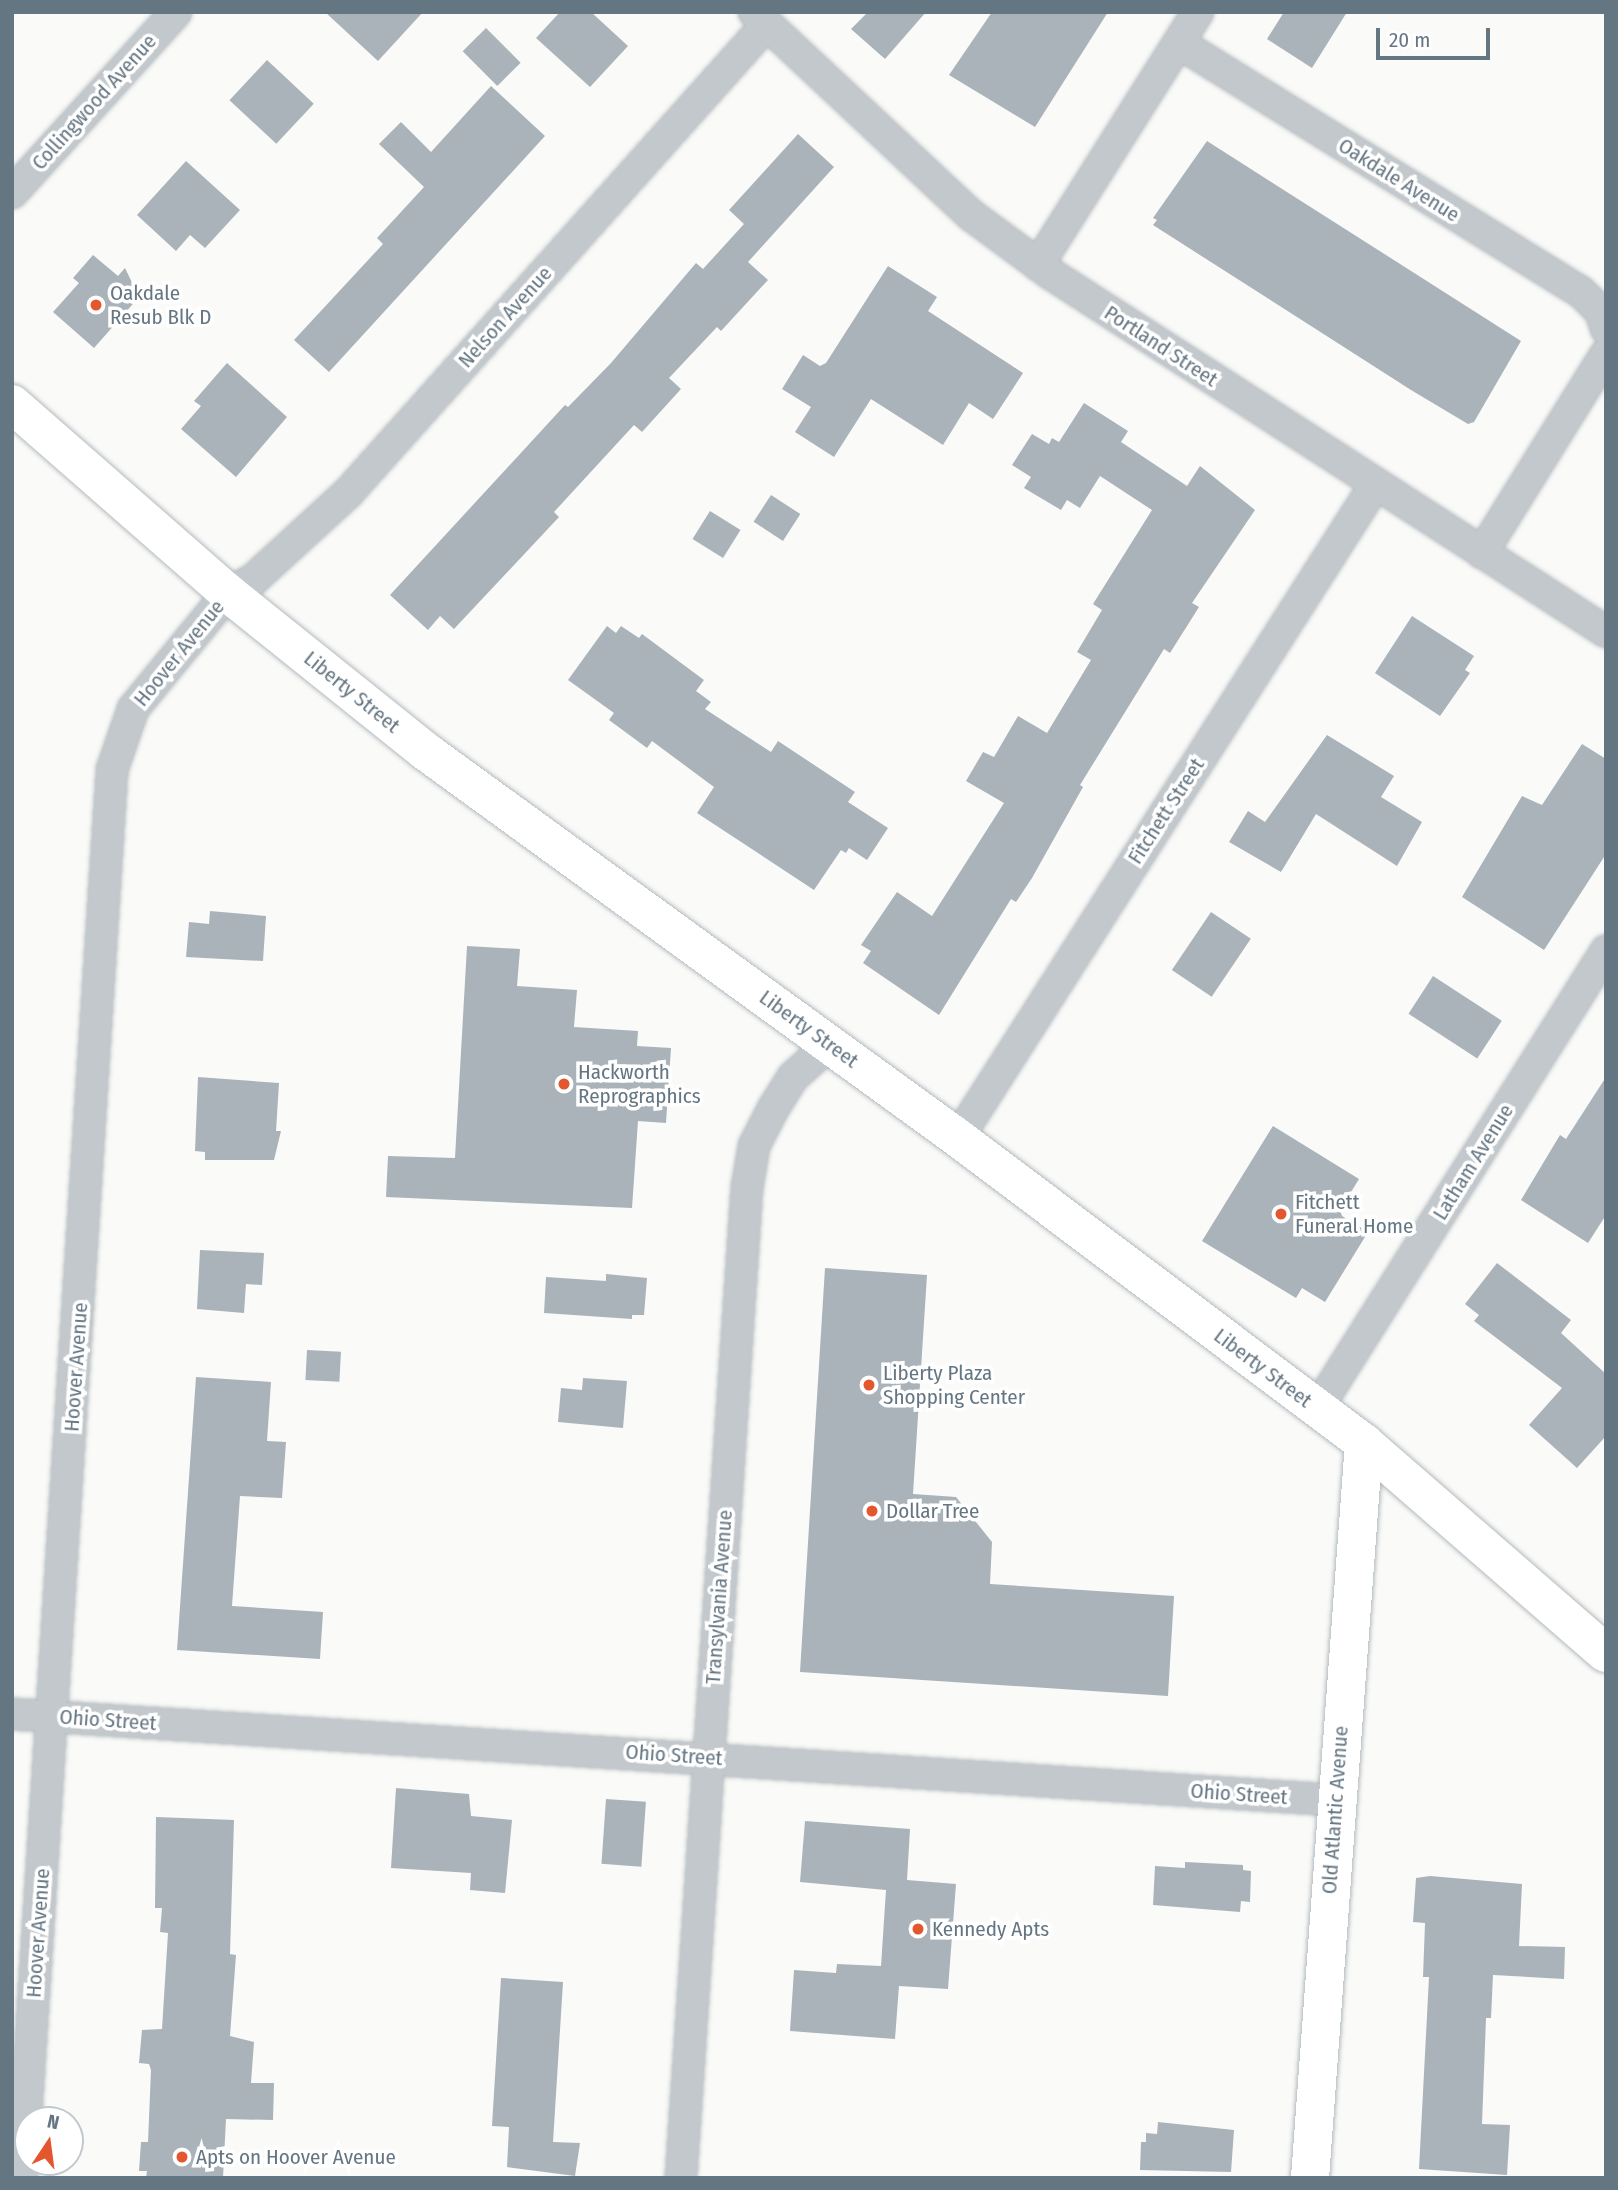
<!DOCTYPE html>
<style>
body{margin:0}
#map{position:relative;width:1618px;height:2190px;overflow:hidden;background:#fafaf8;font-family:"Fira Sans Condensed",sans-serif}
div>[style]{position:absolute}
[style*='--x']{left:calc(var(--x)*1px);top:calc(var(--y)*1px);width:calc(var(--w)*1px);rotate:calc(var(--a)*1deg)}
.building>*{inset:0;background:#aab3b9;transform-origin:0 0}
.roads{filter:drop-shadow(0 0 2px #b3babf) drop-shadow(0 0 2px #b3babf)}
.street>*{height:30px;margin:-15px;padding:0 15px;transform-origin:15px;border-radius:15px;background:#c3c8cc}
.secondary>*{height:38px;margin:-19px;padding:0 19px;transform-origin:19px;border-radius:19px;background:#fff}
.dots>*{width:19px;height:19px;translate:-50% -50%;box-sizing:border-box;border:4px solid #fff;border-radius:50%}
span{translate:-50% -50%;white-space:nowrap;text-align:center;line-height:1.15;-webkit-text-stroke:7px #fff;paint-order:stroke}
.street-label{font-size:21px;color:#657683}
.poi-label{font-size:21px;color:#657683}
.left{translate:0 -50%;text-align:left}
.frame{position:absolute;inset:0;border:14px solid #657683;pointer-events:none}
.north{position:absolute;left:14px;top:2106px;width:70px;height:70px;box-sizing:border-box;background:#fff;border:2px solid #c1c8cd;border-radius:50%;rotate:13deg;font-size:19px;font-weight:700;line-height:28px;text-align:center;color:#657683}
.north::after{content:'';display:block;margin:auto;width:24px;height:32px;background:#e4572e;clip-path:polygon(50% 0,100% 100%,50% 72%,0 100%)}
.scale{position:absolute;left:1376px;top:28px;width:114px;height:32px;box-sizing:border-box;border:4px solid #657683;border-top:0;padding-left:9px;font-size:21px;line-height:24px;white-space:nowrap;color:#657683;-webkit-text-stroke:5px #fff;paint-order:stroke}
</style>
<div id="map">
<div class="building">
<div style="clip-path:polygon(325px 12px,423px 12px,378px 61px)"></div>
<div style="clip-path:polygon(560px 12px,591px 12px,628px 46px,590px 87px,536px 38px)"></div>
<div style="clip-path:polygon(868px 12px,926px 12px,885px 59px,851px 29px)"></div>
<div style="clip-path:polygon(992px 12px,1108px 12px,1035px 127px,949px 75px)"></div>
<div style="clip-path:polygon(1284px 12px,1347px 12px,1312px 68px,1267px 39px)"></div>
<div style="left:486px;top:28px;width:49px;height:33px;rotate:45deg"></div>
<div style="left:267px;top:60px;width:64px;height:55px;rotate:43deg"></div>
<div style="clip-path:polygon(491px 86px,545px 136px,329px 372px,294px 340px,383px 244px,377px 238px,424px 187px,379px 144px,401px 122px,431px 152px)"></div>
<div style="clip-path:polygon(798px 134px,834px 167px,748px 262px,768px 280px,721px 331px,717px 327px,669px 378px,681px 389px,642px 432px,634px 425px,554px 512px,559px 517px,454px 629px,440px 616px,428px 630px,390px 595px,565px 405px,568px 407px,611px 363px,696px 263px,703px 269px,744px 224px,729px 210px)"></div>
<div style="clip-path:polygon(1207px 141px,1521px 341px,1474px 422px,1468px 424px,1411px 390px,1153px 225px,1157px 220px,1153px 218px)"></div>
<div style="clip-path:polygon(186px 161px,240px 210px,205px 248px,190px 235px,176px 251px,137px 215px)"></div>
<div style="clip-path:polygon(93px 255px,118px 276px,125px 268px,139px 297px,94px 348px,53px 312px,79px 283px,73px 278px)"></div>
<div style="clip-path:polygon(888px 266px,937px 297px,928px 311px,1023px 373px,993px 419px,969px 403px,943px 445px,871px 399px,834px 457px,795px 432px,811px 407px,782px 389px,803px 355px,820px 366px,826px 363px)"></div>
<div style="clip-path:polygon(227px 363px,287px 417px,236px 477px,181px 429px,201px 406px,194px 401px)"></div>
<div style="clip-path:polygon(1084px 403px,1128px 431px,1121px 442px,1187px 486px,1200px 466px,1255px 510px,1192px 603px,1199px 607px,1170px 653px,1164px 649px,1080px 785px,1083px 787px,1032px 878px,1016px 902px,1011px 899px,939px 1015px,863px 963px,871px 951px,861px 945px,897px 892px,932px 916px,1004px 803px,966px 781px,983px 752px,994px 757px,1018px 716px,1047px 733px,1091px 660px,1077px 652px,1102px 610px,1093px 604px,1152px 510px,1100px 476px,1080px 508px,1067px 500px,1061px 510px,1024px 488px,1031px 477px,1012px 465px,1032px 434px,1049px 444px,1052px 438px,1059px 442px)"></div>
<div style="left:771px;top:495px;width:35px;height:32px;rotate:33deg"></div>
<div style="left:710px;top:511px;width:36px;height:33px;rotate:32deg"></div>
<div style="clip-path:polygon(1412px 616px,1474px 656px,1465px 670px,1470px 673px,1440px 716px,1375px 673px)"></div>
<div style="clip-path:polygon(607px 626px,616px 633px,621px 626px,639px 638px,642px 634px,704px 680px,696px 691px,711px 702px,705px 709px,771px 752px,778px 741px,855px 792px,848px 802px,888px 828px,867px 860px,849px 848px,846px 853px,841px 850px,814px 890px,697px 813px,714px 787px,652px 741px,647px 748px,609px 720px,614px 713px,568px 680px)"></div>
<div style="clip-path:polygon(1327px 735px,1394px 776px,1381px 797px,1422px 822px,1397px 866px,1316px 814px,1281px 872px,1229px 842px,1248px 811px,1265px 822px)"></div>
<div style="clip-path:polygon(1582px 744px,1606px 759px,1606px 854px,1544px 950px,1462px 897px,1522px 796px,1542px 805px)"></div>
<div style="clip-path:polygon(210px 911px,266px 916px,263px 961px,186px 957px,189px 922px,209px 924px)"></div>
<div style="left:1211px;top:912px;width:48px;height:70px;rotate:34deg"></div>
<div style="clip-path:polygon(467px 946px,520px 949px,517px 986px,577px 990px,574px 1027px,638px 1031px,637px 1046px,671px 1048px,666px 1123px,638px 1121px,632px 1208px,386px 1197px,388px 1156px,455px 1158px)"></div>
<div style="left:1433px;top:976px;width:82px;height:45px;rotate:33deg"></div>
<div style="clip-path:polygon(198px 1077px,279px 1083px,276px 1131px,281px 1131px,274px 1160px,205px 1160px,205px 1152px,195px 1151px)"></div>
<div style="clip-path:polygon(1606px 1077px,1606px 1215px,1588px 1243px,1521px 1200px,1560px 1135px,1566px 1139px)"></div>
<div style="clip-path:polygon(1273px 1126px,1359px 1179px,1340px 1210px,1342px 1216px,1368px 1232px,1325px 1302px,1302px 1288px,1296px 1298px,1202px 1241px)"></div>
<div style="clip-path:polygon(200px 1250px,264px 1253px,262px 1285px,246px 1284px,244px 1313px,197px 1309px)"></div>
<div style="clip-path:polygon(1497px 1263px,1571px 1320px,1561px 1333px,1606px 1374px,1606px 1436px,1577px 1468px,1529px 1425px,1562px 1388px,1474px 1321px,1479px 1315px,1465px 1304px)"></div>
<div style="clip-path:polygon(825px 1268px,927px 1275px,913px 1494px,956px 1497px,992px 1542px,990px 1584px,1174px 1596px,1168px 1696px,800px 1672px)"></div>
<div style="clip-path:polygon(606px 1274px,647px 1278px,644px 1315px,632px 1315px,632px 1319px,544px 1313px,546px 1277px,606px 1281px)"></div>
<div style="left:307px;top:1350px;width:34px;height:30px;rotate:3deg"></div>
<div style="clip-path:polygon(196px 1377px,271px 1382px,267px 1441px,286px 1442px,282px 1498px,240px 1496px,232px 1606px,323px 1612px,320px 1659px,177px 1650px)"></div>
<div style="clip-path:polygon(583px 1378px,627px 1381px,623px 1428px,558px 1422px,561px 1388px,582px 1390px)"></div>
<div style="clip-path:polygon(396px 1788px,469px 1794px,471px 1816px,512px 1820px,505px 1893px,470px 1890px,471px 1873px,391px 1868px)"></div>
<div style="left:606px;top:1799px;width:40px;height:65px;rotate:4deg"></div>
<div style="clip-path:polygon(156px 1817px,234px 1820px,230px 1954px,236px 1955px,230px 2036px,254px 2042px,251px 2083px,274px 2083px,273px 2120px,226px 2119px,223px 2178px,146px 2178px,147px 2171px,139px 2171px,141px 2142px,148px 2142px,151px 2070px,149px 2064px,139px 2063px,142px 2030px,162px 2029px,168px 1933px,160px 1932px,162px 1908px,155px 1908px)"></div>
<div style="clip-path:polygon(805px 1821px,910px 1829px,907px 1880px,956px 1884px,948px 1989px,899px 1986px,895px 2039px,790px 2031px,794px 1970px,836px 1973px,837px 1964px,881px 1966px,886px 1890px,800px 1882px)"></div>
<div style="clip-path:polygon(1185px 1862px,1243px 1865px,1243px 1870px,1251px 1871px,1250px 1902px,1241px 1901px,1240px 1912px,1153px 1905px,1155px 1866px,1185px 1868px)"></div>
<div style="clip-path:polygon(1430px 1876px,1522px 1884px,1519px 1946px,1565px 1947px,1564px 1979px,1493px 1975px,1491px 2018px,1486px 2018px,1482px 2124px,1510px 2125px,1507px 2175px,1419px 2169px,1429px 1977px,1423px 1977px,1425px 1923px,1413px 1922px,1416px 1878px)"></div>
<div style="clip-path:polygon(501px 1978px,563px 1982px,553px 2142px,580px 2143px,575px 2176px,507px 2167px,509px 2127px,492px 2126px)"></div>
<div style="clip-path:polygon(1158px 2122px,1234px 2130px,1231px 2172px,1140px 2170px,1141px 2142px,1146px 2142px,1146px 2133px,1157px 2134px)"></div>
</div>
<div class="roads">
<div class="street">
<div style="--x:754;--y:12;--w:297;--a:43.1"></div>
<div style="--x:971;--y:215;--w:99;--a:36.4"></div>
<div style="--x:1051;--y:274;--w:660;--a:32.82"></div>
<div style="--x:1179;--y:43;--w:473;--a:31.8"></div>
<div style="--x:1581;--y:292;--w:28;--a:45"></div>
<div style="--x:1601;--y:312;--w:17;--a:73"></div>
<div style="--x:12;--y:193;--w:244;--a:-47.8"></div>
<div style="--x:1038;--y:265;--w:299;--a:-57.7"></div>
<div style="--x:1482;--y:553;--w:234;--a:-58.1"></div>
<div style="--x:958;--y:1138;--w:775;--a:-57.44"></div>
<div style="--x:1317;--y:1409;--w:542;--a:-57.75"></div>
<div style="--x:12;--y:1714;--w:1326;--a:3.72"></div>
<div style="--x:22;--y:2178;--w:1411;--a:-86.34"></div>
<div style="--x:112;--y:770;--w:65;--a:-71"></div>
<div style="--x:133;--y:709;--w:150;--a:-50.7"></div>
<div style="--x:228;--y:593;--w:30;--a:-28"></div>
<div style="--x:254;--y:579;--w:127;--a:-42.5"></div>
<div style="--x:348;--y:493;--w:629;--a:-48.22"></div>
<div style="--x:681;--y:2178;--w:992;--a:-86.19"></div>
<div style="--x:747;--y:1188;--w:43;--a:-80.5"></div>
<div style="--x:754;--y:1146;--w:42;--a:-62.8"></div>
<div style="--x:773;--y:1109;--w:38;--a:-58"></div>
<div style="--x:793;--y:1077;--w:50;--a:-41.7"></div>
</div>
<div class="secondary">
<div style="--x:12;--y:404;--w:287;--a:41.2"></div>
<div style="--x:228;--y:593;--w:253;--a:38.7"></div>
<div style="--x:425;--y:751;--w:659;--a:35.98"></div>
<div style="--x:958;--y:1138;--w:508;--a:36.92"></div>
<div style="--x:1364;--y:1443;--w:320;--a:41"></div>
<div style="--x:1310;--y:2178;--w:737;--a:-85.8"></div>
</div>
</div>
<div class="dots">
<div style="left:96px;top:305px;background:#e4572e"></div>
<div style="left:564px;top:1084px;background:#e4572e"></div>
<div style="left:1281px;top:1214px;background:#e4572e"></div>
<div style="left:869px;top:1385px;background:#e4572e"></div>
<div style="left:872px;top:1511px;background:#e4572e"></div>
<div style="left:918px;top:1929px;background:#e4572e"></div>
<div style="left:182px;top:2157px;background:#e4572e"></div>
</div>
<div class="street-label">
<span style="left:94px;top:102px;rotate:-48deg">Collingwood Avenue</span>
<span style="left:1399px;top:180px;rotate:32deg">Oakdale Avenue</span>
<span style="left:505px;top:317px;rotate:-48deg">Nelson Avenue</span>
<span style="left:1161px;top:346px;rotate:33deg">Portland Street</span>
<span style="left:179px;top:653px;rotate:-51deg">Hoover Avenue</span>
<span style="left:352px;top:692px;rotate:39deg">Liberty Street</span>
<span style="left:1166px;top:811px;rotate:-57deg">Fitchett Street</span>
<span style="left:809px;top:1029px;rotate:36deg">Liberty Street</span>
<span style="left:1473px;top:1162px;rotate:-58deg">Latham Avenue</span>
<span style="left:76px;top:1367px;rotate:-86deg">Hoover Avenue</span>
<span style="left:1263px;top:1368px;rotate:37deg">Liberty Street</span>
<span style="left:719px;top:1597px;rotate:-86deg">Transylvania Avenue</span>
<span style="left:108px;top:1720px;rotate:4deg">Ohio Street</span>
<span style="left:674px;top:1755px;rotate:4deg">Ohio Street</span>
<span style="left:1239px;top:1794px;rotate:4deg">Ohio Street</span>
<span style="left:1335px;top:1810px;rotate:-86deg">Old Atlantic Avenue</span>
<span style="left:38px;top:1933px;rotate:-86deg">Hoover Avenue</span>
</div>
<div class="poi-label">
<span class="left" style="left:110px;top:305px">Oakdale<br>Resub Blk D</span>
<span class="left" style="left:578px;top:1084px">Hackworth<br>Reprographics</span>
<span class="left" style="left:1295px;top:1214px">Fitchett<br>Funeral Home</span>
<span class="left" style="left:883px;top:1385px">Liberty Plaza<br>Shopping Center</span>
<span class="left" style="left:886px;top:1511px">Dollar Tree</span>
<span class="left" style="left:932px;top:1929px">Kennedy Apts</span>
<span class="left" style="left:196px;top:2157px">Apts on Hoover Avenue</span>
</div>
<div class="frame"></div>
<div class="north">N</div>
<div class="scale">20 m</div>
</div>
